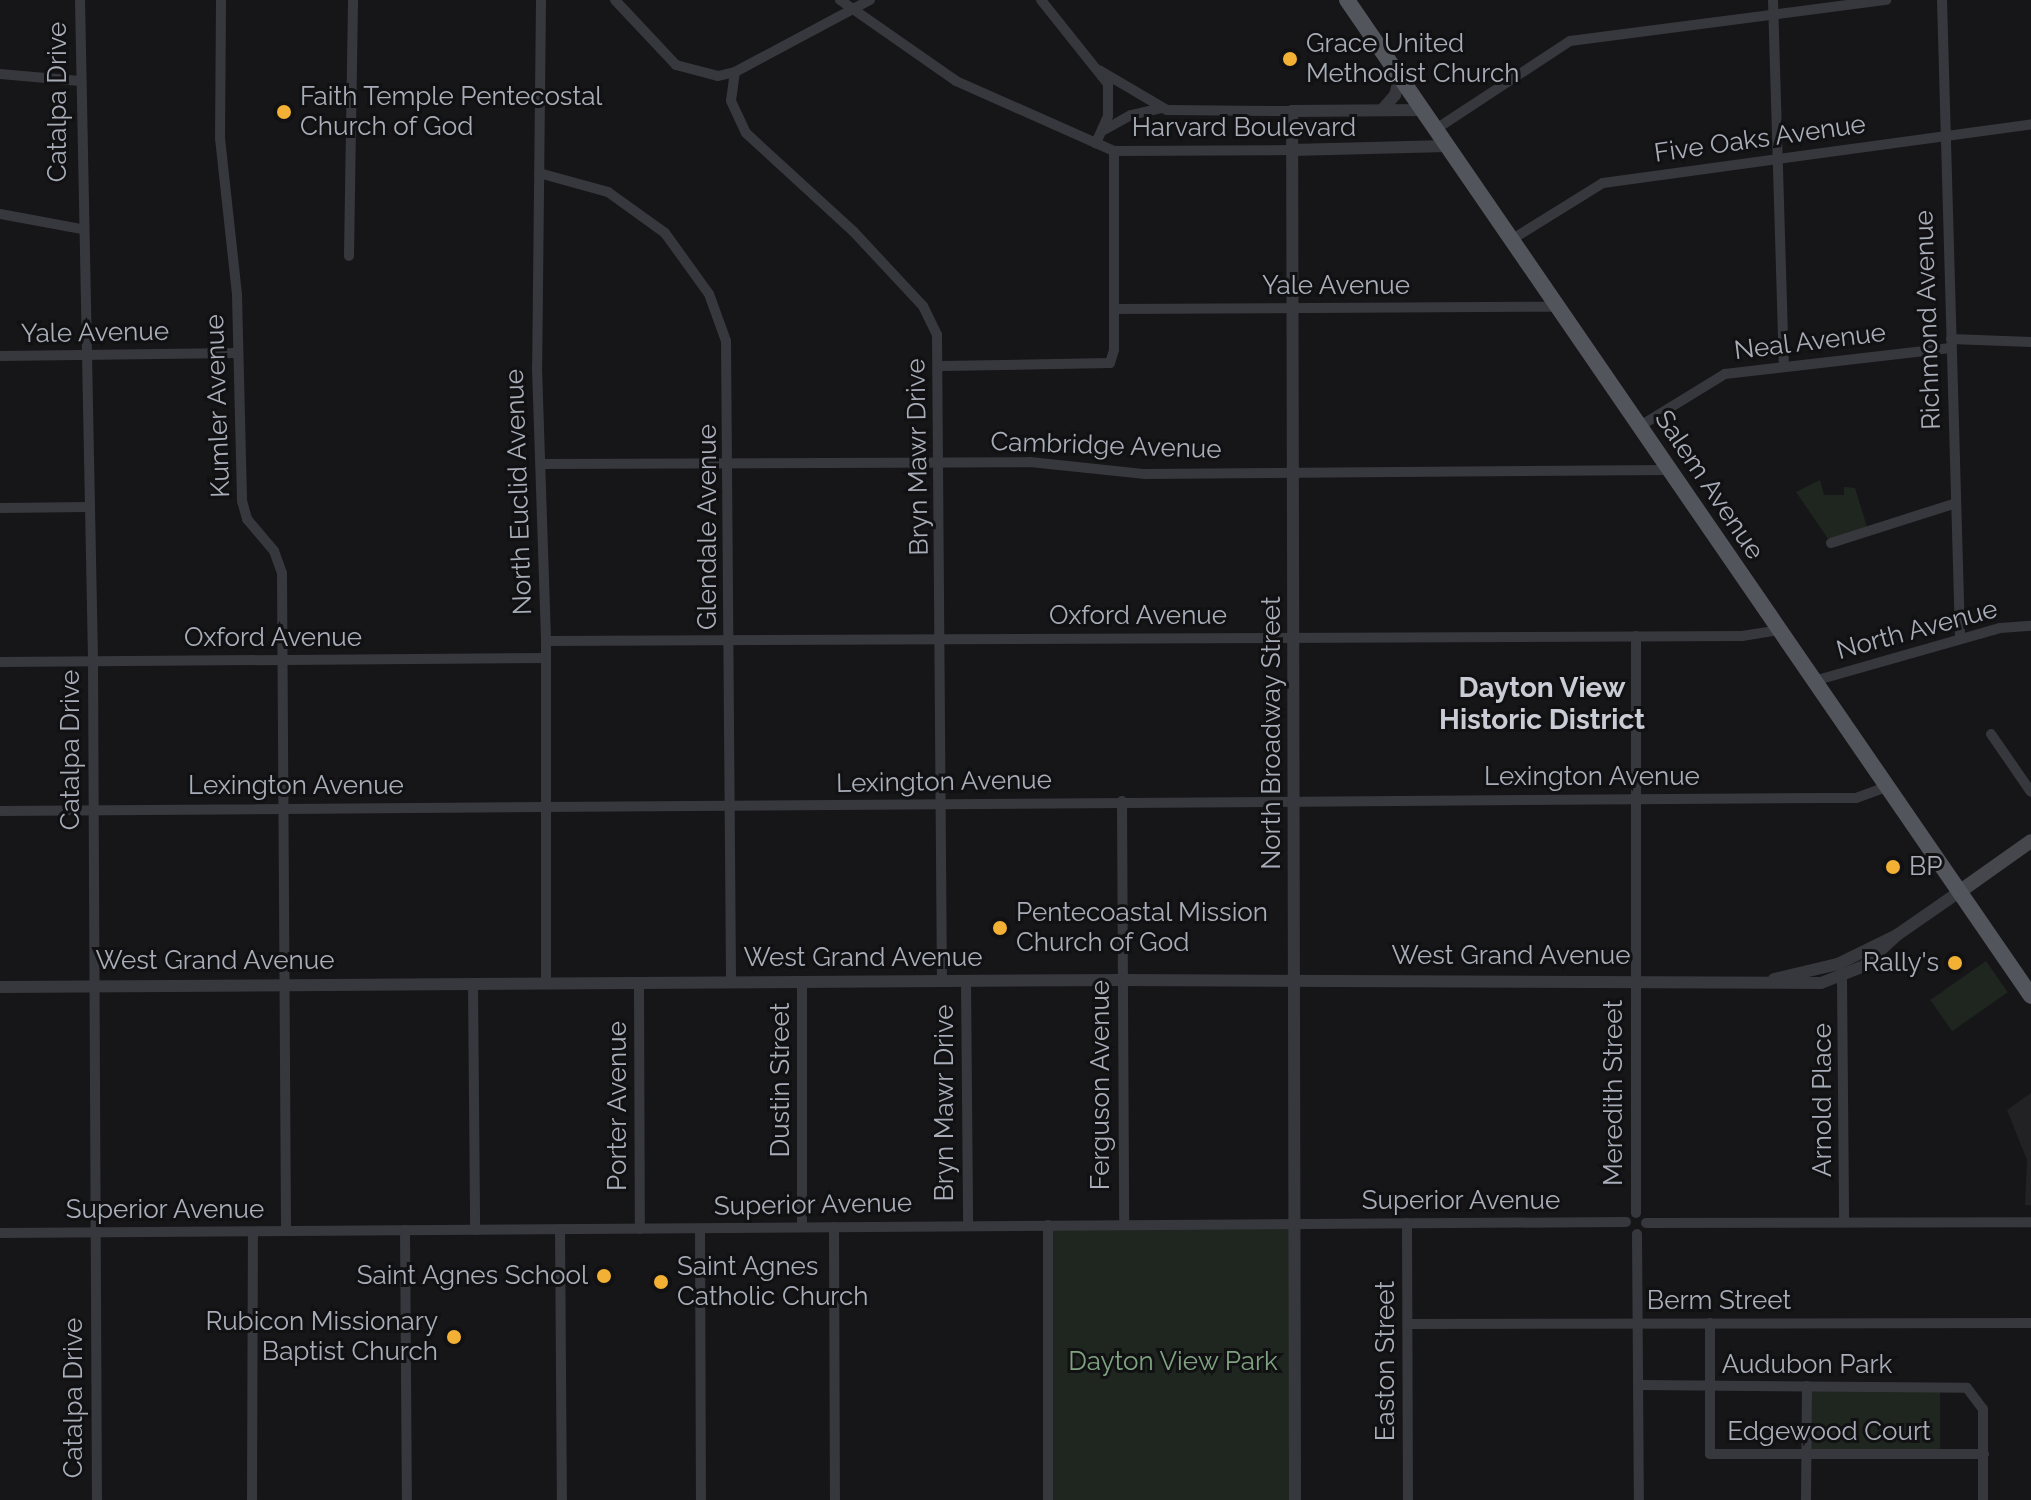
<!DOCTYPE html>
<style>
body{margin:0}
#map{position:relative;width:2031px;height:1500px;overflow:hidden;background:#161618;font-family:Raleway,sans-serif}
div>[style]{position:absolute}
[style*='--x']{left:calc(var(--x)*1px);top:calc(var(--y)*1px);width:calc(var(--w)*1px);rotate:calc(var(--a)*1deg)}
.built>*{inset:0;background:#222225}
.green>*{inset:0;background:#1e261f;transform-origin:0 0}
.minor>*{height:10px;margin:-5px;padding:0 5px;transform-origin:5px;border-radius:5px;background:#37383d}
.tertiary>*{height:12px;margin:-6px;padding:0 6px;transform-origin:6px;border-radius:6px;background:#37383d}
.secondary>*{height:14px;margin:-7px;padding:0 7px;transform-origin:7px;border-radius:7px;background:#45474d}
.primary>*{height:16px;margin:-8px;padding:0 8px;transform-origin:8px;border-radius:8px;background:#53555c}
.dots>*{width:22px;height:22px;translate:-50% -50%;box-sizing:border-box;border:4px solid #111113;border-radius:50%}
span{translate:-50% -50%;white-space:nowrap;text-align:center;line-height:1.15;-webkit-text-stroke:6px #111113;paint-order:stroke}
.poi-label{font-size:26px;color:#a8adb8}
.left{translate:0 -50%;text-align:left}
.right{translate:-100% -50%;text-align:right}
.street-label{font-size:26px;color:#a8adb8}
.park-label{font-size:26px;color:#7fa381}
.neighbourhood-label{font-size:28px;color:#c9ccd4;font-weight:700}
</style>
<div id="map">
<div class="built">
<div style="clip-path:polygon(2031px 1093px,2031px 1205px,2025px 1205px,2027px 1160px,2007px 1110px)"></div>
</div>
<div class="green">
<div style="clip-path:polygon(1820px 480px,1824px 495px,1844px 495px,1844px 487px,1855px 488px,1868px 530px,1831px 543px,1796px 492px)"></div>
<div style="left:1986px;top:961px;width:38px;height:68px;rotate:55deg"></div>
<div style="left:1048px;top:1225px;width:249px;height:275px"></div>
<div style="left:1809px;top:1387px;width:131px;height:66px"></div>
</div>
<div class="minor">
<div style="--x:80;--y:0;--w:661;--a:88.87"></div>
<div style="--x:93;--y:661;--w:839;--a:89.73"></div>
<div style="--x:221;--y:0;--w:138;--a:90.4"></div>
<div style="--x:220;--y:138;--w:158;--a:83.8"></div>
<div style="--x:237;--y:295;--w:206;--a:88.6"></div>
<div style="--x:242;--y:501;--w:19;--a:74"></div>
<div style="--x:247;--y:519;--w:42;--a:49.8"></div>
<div style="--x:274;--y:551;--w:23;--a:70"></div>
<div style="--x:282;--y:573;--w:658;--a:89.65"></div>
<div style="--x:541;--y:0;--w:368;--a:90.6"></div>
<div style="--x:537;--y:368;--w:273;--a:88.1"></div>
<div style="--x:546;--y:641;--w:342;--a:90"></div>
<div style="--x:615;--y:0;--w:89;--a:46.8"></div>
<div style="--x:676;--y:65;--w:43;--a:14.7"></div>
<div style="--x:718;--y:76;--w:17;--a:-13"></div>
<div style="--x:735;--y:72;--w:153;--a:-28.1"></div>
<div style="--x:840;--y:0;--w:141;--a:34.9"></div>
<div style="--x:956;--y:81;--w:173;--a:23.9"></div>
<div style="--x:1114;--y:151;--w:178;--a:-0.3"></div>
<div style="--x:1041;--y:0;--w:107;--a:51.4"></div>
<div style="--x:1108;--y:84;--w:32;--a:90"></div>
<div style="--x:1108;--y:116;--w:30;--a:114"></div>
<div style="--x:1773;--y:0;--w:367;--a:88.3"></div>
<div style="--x:1942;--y:0;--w:638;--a:88.38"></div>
<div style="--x:1099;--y:70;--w:79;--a:30.5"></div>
<div style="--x:1167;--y:110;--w:125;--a:0.5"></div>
<div style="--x:735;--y:72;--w:29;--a:98"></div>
<div style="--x:731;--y:101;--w:35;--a:65"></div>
<div style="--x:746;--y:133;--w:145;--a:42.5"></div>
<div style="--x:853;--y:231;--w:103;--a:47"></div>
<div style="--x:923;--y:306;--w:32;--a:64"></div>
<div style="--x:937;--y:335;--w:646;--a:89.56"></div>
<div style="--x:0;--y:74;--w:80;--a:5"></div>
<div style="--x:1436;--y:129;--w:160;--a:-33.3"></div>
<div style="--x:1570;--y:41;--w:319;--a:-7.4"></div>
<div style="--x:1104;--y:130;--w:31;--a:-29"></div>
<div style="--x:1131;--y:115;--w:31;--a:-13"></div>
<div style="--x:539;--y:173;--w:72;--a:15.4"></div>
<div style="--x:608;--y:192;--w:70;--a:35.7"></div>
<div style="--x:665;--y:233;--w:75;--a:54.2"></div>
<div style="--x:709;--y:294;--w:50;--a:70.1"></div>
<div style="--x:726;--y:341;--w:641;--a:89.55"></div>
<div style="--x:0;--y:214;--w:82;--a:10.5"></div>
<div style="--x:1511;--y:240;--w:108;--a:-31.8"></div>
<div style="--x:1603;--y:183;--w:432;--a:-7.8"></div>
<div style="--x:349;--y:256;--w:256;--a:-89.1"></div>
<div style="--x:1114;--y:309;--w:444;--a:-0.3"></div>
<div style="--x:1951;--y:339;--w:80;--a:2.1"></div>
<div style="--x:0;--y:356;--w:238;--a:-0.7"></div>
<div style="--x:941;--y:366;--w:169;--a:-1"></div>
<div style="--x:1110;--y:363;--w:14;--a:-73"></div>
<div style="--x:1114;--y:350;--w:199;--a:-90"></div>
<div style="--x:1640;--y:426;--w:100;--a:-31.5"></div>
<div style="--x:1725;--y:374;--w:227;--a:-6.6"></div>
<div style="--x:541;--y:464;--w:489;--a:-0.2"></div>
<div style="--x:1030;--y:462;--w:116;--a:6"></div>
<div style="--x:1145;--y:474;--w:524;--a:-0.44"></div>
<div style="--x:0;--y:508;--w:90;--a:-0.6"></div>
<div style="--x:1831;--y:543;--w:131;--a:-17.7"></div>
<div style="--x:546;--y:641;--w:1196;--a:-0.24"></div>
<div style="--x:1742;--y:636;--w:36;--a:-9"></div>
<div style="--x:0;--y:662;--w:546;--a:-0.42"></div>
<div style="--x:1814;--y:681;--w:193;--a:-15.9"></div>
<div style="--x:2000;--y:628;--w:31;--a:-4"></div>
<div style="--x:1991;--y:734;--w:70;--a:55.4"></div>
<div style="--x:1122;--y:801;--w:423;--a:89.7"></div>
<div style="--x:0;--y:811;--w:1825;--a:-0.41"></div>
<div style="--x:1825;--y:798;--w:31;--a:0"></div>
<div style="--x:1856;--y:798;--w:33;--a:-20"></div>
<div style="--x:1842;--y:979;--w:243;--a:89.5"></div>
<div style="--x:966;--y:981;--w:243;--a:89.5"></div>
<div style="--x:639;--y:983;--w:246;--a:89.8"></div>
<div style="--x:473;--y:984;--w:246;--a:89.5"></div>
<div style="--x:1636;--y:1213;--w:577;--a:-90"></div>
<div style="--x:1407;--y:1223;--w:277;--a:89.8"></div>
<div style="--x:1646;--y:1223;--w:385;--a:-0.1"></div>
<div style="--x:802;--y:1227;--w:245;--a:-90"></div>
<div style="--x:834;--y:1227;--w:273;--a:89.8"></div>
<div style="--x:560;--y:1229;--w:271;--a:89.6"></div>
<div style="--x:700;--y:1229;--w:271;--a:89.8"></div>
<div style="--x:405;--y:1230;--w:270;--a:89.6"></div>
<div style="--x:0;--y:1233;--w:1626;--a:-0.39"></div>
<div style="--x:1637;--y:1234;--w:266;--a:89.6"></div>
<div style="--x:1710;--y:1323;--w:131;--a:90"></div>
<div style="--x:1710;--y:1454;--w:274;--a:0"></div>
<div style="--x:1408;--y:1324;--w:623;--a:-0.09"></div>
<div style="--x:1640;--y:1385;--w:327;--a:0.5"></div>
<div style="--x:1967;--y:1388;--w:26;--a:53"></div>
<div style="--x:1983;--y:1409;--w:91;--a:90"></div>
<div style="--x:252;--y:1500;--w:268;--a:-89.8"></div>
<div style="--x:1048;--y:1500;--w:275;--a:-90"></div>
<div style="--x:1806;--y:1500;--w:114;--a:-89.5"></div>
</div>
<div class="tertiary">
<div style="--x:1382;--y:110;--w:20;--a:-49"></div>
<div style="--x:1395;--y:95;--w:18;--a:-74"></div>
<div style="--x:1292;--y:150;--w:155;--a:-1.5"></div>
<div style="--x:1774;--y:979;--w:66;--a:-13.2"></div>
<div style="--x:1838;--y:964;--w:66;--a:-26.2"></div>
<div style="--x:0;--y:987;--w:1123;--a:-0.36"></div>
<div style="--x:1123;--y:980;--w:698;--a:0.25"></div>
<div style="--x:1821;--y:983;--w:46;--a:-21.6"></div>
<div style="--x:1864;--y:966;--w:45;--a:-43.2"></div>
<div style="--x:1897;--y:935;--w:75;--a:-34.7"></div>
<div style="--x:1295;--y:1500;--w:1389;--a:-90.12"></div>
<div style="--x:1292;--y:111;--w:131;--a:-0.4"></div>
</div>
<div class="secondary">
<div style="--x:1959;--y:892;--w:88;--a:-35.3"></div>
</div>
<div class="primary">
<div style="--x:1347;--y:0;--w:1208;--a:55.52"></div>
</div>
<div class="dots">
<div style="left:1290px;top:59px;background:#f2b134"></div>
<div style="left:284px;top:112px;background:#f2b134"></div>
<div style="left:1893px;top:867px;background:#f2b134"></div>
<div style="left:1000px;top:928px;background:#f2b134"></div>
<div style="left:1955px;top:963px;background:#f2b134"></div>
<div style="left:604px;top:1276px;background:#f2b134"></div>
<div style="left:661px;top:1282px;background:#f2b134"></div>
<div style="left:454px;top:1337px;background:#f2b134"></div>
</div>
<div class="poi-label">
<span class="left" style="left:1306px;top:59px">Grace United<br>Methodist Church</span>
<span class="left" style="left:300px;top:112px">Faith Temple Pentecostal<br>Church of God</span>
<span class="left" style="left:1909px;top:867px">BP</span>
<span class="left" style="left:1016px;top:928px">Pentecoastal Mission<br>Church of God</span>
<span class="right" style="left:1939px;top:963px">Rally's</span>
<span class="left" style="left:677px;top:1282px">Saint Agnes<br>Catholic Church</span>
<span class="right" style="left:588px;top:1276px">Saint Agnes School</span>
<span class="right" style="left:438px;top:1337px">Rubicon Missionary<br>Baptist Church</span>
</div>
<div class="street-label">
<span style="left:58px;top:102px;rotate:-90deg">Catalpa Drive</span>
<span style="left:1244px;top:128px">Harvard Boulevard</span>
<span style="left:1760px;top:139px;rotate:-8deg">Five Oaks Avenue</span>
<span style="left:1336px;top:286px">Yale Avenue</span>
<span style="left:1928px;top:320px;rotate:-92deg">Richmond Avenue</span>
<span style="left:95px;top:333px;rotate:-1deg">Yale Avenue</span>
<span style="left:1810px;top:342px;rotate:-7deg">Neal Avenue</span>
<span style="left:218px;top:406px;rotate:-92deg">Kumler Avenue</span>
<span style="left:1106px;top:446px;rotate:2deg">Cambridge Avenue</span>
<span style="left:918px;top:457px;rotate:-91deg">Bryn Mawr Drive</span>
<span style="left:1709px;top:485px;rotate:56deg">Salem Avenue</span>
<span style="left:519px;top:492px;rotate:-92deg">North Euclid Avenue</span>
<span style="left:708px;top:527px;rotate:-90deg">Glendale Avenue</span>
<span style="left:1138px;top:616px">Oxford Avenue</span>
<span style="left:1917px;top:630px;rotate:-15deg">North Avenue</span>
<span style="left:273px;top:638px">Oxford Avenue</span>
<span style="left:1272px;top:733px;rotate:-90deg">North Broadway Street</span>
<span style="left:71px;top:750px;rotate:-90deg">Catalpa Drive</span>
<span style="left:1592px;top:777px">Lexington Avenue</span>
<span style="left:944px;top:782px;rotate:-1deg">Lexington Avenue</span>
<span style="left:296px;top:786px">Lexington Avenue</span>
<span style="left:1511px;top:956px">West Grand Avenue</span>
<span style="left:863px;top:958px">West Grand Avenue</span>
<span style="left:215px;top:961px">West Grand Avenue</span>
<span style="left:781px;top:1080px;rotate:-90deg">Dustin Street</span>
<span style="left:1101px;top:1085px;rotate:-90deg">Ferguson Avenue</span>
<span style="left:1614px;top:1093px;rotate:-90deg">Meredith Street</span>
<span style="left:1823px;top:1100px;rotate:-90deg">Arnold Place</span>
<span style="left:945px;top:1103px;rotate:-90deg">Bryn Mawr Drive</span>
<span style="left:618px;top:1106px;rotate:-90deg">Porter Avenue</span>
<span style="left:1461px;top:1201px">Superior Avenue</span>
<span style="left:813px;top:1205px;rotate:-1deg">Superior Avenue</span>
<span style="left:165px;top:1210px">Superior Avenue</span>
<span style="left:1719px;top:1301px">Berm Street</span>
<span style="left:1386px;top:1361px;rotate:-90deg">Easton Street</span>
<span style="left:1807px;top:1365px">Audubon Park</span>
<span style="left:74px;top:1398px;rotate:-90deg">Catalpa Drive</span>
<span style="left:1829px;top:1432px">Edgewood Court</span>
</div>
<div class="park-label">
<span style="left:1173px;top:1362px">Dayton View Park</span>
</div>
<div class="neighbourhood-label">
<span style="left:1542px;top:704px">Dayton View<br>Historic District</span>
</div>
</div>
